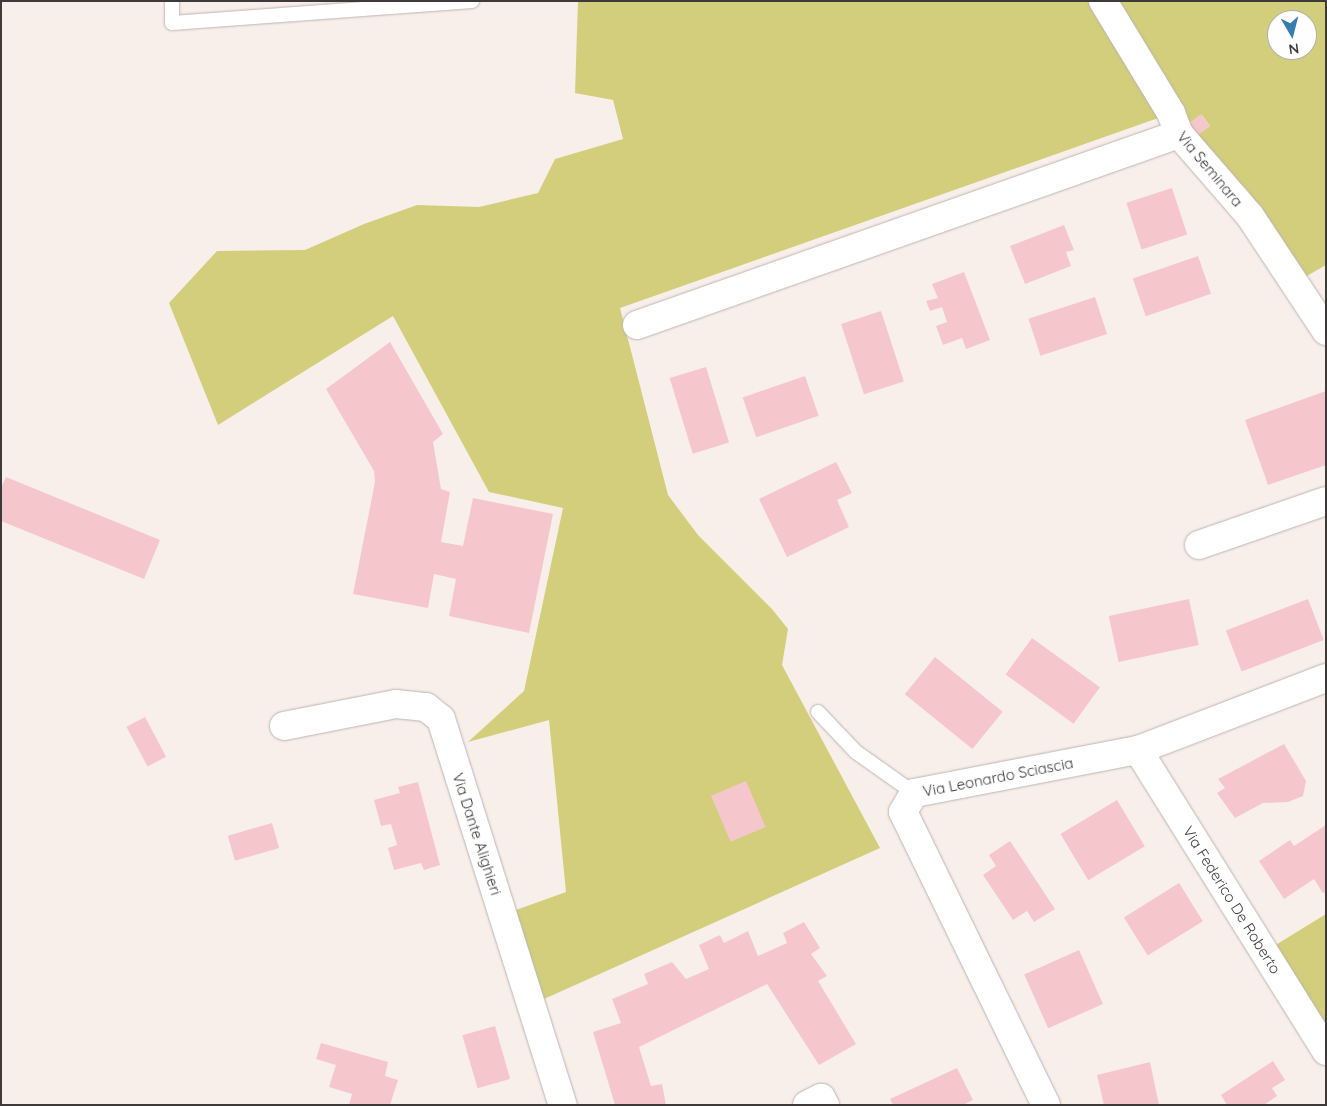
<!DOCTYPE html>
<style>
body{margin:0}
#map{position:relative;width:1327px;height:1106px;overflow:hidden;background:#f8efeb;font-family:Quicksand,sans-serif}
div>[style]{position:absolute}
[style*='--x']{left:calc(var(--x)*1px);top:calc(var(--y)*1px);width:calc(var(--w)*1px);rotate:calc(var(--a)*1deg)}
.green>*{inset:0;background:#d2ce7c}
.building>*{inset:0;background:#f5c7cc;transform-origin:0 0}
.roads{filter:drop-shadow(0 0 1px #bdb4b1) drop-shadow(0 0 1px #bdb4b1)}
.lane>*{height:14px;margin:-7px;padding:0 7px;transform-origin:7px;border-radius:7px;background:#fff}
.street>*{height:28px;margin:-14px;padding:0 14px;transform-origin:14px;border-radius:14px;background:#fff}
span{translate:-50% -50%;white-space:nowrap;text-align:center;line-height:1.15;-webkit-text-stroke:4px #fefefe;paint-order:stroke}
.street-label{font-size:15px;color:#3e3a39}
.frame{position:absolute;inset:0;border:2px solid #3e3a39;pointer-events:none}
.north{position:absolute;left:1267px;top:10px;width:50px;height:50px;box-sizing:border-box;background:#fefefe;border:1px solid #b1b0af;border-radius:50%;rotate:172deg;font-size:14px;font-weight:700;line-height:20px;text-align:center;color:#3e3a39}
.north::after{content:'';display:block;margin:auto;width:18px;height:22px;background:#357db1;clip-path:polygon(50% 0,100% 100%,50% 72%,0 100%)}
</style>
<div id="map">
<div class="green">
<div style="clip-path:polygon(578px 1px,1091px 1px,1161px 117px,620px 308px,668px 495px,698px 535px,772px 609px,788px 629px,782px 665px,880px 848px,544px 999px,516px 910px,566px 892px,549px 720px,468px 742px,524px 691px,563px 508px,489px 492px,393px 316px,218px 425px,169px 303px,217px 251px,305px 250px,364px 224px,417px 205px,479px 207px,538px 193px,555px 159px,623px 139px,613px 100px,575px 93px)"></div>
<div style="clip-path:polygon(evenodd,1117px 1px,1326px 1px,1326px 265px,1305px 277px,1248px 191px,1219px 163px,1196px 136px,1210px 126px,1202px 115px,1188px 124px,1117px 1px,1277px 20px,1307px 20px,1307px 50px,1277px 50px,1277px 20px)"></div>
<div style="clip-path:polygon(1326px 914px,1326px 1028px,1274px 946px)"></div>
</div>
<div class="building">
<div style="left:1201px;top:114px;width:15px;height:16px;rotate:53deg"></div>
<div style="left:1172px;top:188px;width:49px;height:48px;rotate:72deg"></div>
<div style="clip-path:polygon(1064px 225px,1074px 250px,1066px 252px,1071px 266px,1025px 284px,1010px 246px)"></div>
<div style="left:1198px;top:256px;width:40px;height:69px;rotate:71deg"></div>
<div style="clip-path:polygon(964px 272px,990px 340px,966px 349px,962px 338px,943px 345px,936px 326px,947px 322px,942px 307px,930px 311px,926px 301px,938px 298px,932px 284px)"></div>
<div style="left:1095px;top:297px;width:39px;height:70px;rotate:72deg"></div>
<div style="left:881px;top:311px;width:74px;height:42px;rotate:72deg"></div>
<div style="clip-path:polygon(390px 342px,443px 434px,433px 442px,441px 489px,450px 492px,441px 542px,463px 546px,473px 498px,553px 514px,529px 633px,449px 616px,456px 579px,434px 574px,428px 608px,353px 594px,375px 482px,374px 471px,326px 389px)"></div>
<div style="left:706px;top:367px;width:79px;height:38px;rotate:73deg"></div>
<div style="left:805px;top:376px;width:42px;height:66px;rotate:71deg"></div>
<div style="clip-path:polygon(1326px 391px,1326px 465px,1268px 485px,1245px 420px)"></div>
<div style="clip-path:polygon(836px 462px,852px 493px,837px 500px,849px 527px,787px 557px,759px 499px)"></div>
<div style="clip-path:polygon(6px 477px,160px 540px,144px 579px,1px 521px,1px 488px)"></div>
<div style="left:1189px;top:599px;width:47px;height:82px;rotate:78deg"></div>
<div style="left:1308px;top:599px;width:44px;height:88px;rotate:69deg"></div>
<div style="left:1032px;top:638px;width:84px;height:45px;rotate:36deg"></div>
<div style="left:935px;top:657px;width:87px;height:48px;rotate:39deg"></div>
<div style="left:145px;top:717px;width:45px;height:21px;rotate:62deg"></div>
<div style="clip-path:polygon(1284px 744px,1306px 781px,1303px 796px,1288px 802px,1263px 803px,1235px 818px,1217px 793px,1225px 788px,1218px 779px)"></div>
<div style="left:746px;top:781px;width:50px;height:38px;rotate:67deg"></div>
<div style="clip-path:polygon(418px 782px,440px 865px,424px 870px,421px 863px,394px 870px,388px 848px,397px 845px,391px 824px,381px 826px,374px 800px,400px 793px,398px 787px)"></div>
<div style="left:1117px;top:800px;width:54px;height:66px;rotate:59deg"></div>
<div style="left:272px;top:823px;width:26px;height:46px;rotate:74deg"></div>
<div style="clip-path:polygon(1326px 825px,1326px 892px,1323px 893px,1314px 879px,1284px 899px,1259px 861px,1290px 840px,1294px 846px)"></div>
<div style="clip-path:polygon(1010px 841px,1055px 909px,1034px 922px,1027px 911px,1013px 920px,983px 875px,996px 866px,989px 855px)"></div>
<div style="left:1179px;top:883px;width:45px;height:65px;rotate:58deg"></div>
<div style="clip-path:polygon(804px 922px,820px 948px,811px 954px,827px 976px,818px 981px,856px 1044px,819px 1065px,767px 984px,639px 1047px,651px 1086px,662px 1084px,666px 1105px,615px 1105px,593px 1032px,621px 1023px,612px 999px,648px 984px,644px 974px,672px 962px,686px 979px,709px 969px,699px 945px,720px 935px,724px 943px,748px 931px,758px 956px,787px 943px,783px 933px)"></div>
<div style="left:1079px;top:950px;width:59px;height:60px;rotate:66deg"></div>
<div style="left:495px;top:1026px;width:55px;height:34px;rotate:74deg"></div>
<div style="clip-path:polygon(321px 1043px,388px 1062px,385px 1076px,398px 1080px,390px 1105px,349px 1105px,352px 1094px,329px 1087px,336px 1065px,316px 1059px)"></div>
<div style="clip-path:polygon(1273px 1061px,1285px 1080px,1272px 1088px,1277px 1096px,1264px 1105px,1227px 1105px,1221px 1095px)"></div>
<div style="clip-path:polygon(1150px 1062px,1159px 1105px,1104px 1105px,1097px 1075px)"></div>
<div style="clip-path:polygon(957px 1068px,973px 1100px,963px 1105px,893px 1105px,890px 1099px)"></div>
</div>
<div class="roads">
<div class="lane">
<div style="--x:172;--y:1;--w:22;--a:90"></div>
<div style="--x:172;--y:23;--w:301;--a:-4.2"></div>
<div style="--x:818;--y:712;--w:55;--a:46.5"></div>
<div style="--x:856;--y:752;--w:71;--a:35.3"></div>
</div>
<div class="street">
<div style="--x:1103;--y:1;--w:131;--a:58.7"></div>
<div style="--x:1171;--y:113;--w:22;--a:69"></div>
<div style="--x:1179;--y:134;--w:108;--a:49.1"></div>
<div style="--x:1250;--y:216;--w:138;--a:56.5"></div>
<div style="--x:637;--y:325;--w:575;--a:-19.41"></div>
<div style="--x:1199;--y:545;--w:134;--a:-19.1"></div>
<div style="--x:284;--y:726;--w:114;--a:-11.1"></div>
<div style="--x:396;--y:704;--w:30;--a:6"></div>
<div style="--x:426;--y:707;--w:19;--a:39"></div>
<div style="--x:441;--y:719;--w:405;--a:72.5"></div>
<div style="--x:1138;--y:750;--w:355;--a:58"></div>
<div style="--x:807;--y:1105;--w:16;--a:-27"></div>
<div style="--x:821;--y:1098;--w:8;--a:60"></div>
<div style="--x:1046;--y:1105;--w:326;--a:-116"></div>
<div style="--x:903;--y:812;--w:22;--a:-60"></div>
<div style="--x:914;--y:793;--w:228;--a:-10.9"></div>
<div style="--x:1138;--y:750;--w:201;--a:-21"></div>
</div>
</div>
<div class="street-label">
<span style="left:1210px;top:169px;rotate:50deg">Via Seminara</span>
<span style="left:998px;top:777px;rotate:-11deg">Via Leonardo Sciascia</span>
<span style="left:477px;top:834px;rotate:72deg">Via Dante Alighieri</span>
<span style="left:1232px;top:900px;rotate:58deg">Via Federico De Roberto</span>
</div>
<div class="frame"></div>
<div class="north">N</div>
</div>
